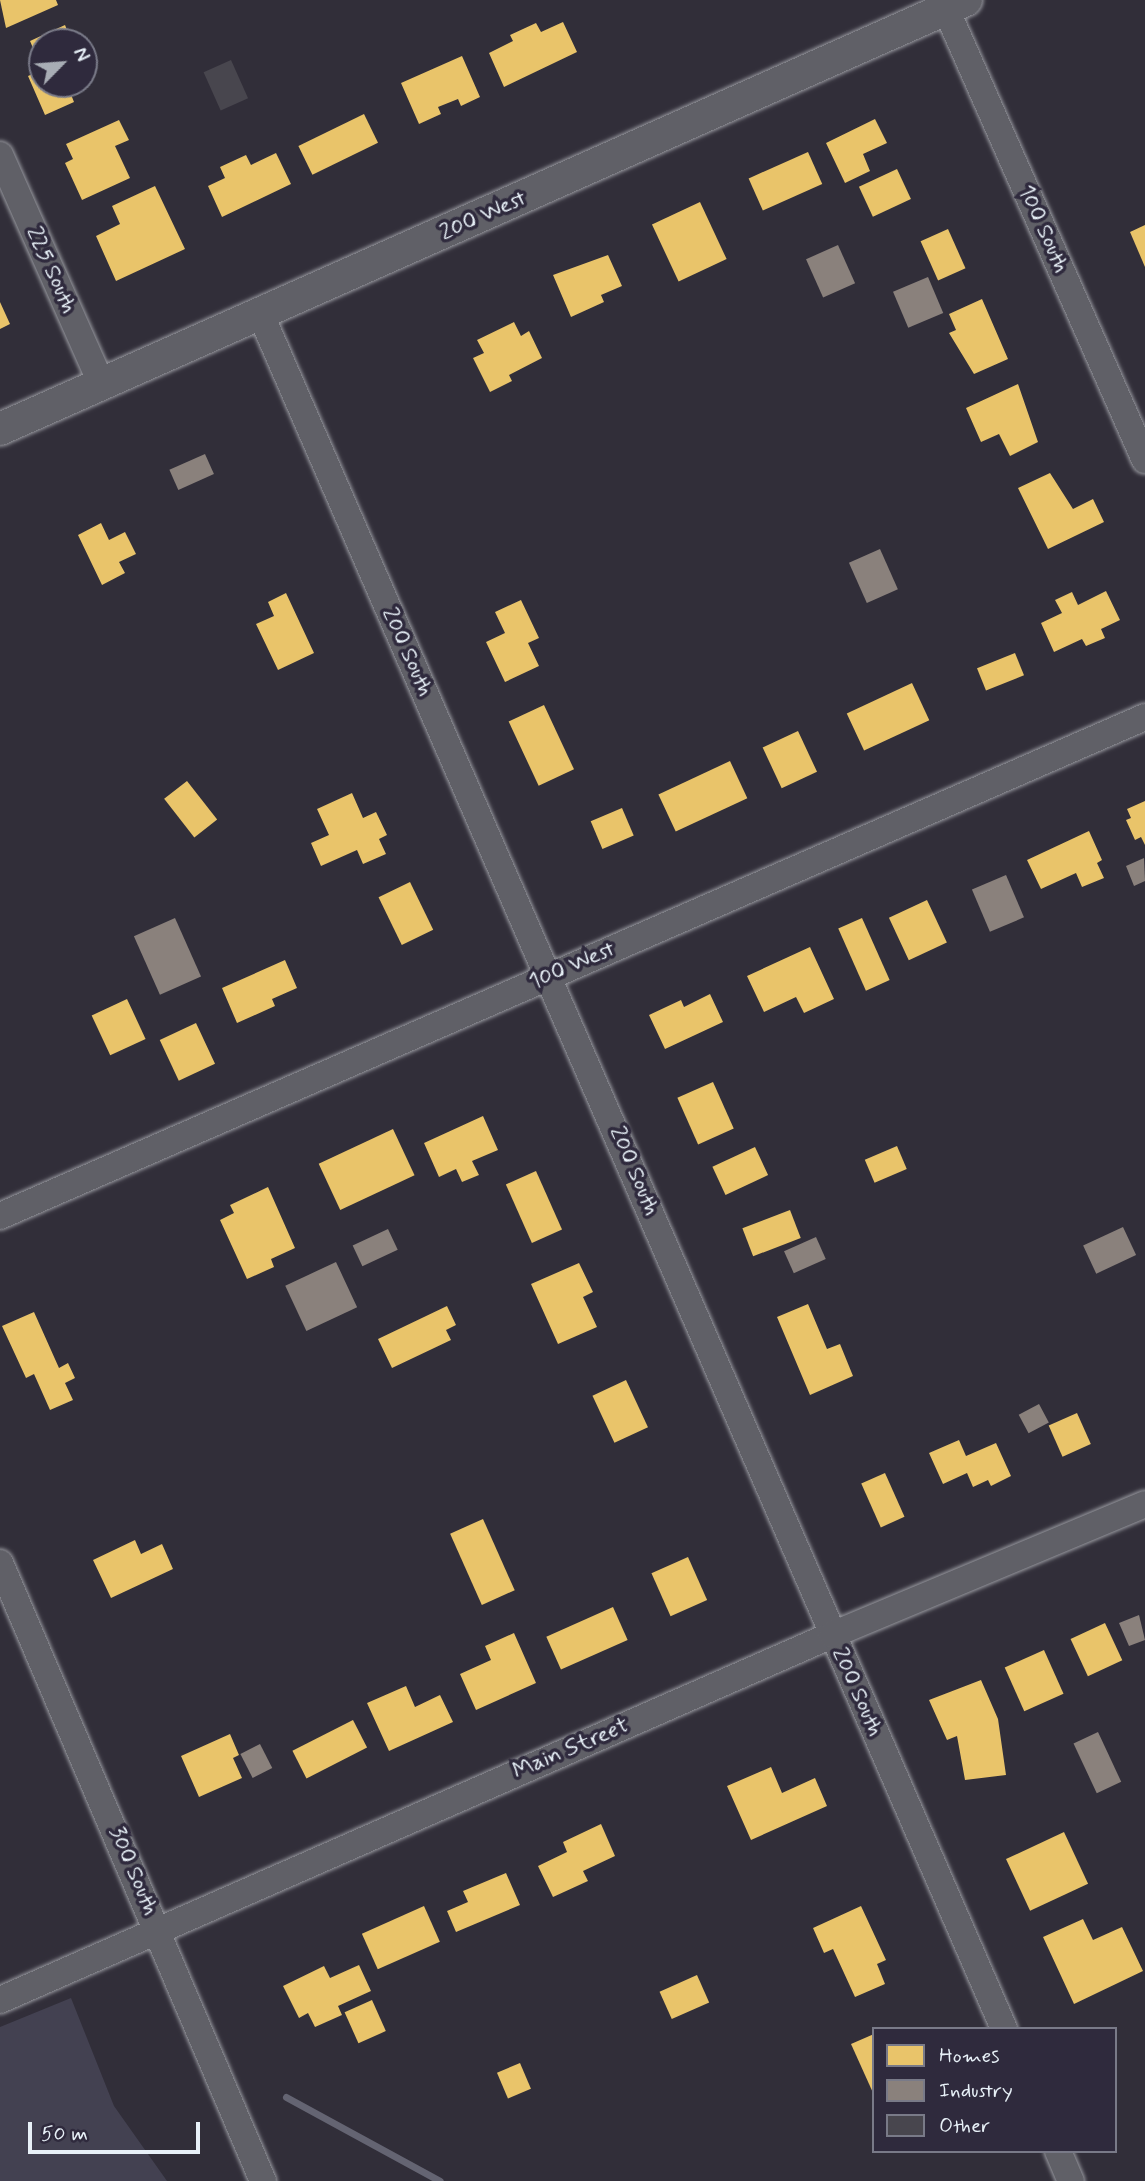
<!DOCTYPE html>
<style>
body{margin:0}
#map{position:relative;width:1145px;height:2181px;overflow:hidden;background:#312e39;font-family:Mynerve,sans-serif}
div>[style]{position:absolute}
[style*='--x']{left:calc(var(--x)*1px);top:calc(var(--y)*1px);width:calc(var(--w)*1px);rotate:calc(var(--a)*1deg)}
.green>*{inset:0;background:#434151}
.homes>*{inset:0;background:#e9c46a;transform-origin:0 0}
.industry>*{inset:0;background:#8a817c;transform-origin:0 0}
.stream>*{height:7px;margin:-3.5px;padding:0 3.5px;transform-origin:3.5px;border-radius:3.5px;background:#646472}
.building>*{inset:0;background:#48464e;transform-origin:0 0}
.roads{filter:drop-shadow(0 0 2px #98999f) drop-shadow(0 0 2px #98999f)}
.minor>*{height:26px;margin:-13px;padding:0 13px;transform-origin:13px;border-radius:13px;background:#606067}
.tertiary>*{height:32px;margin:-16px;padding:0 16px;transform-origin:16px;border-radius:16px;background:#606067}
span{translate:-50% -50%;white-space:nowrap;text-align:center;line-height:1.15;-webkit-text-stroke:7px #2f2a3d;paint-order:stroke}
.street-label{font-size:23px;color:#e8f1f8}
.legend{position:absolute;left:872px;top:2027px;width:245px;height:126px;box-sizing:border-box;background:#2f2a3d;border:2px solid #797a88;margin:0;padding:9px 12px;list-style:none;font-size:21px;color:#e8f1f8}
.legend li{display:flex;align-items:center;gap:14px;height:35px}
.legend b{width:35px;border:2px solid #797a88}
.north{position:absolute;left:28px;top:28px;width:70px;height:70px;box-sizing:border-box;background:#2f2a3d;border:2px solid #797a88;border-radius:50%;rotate:65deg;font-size:19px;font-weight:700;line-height:28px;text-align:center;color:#e8f1f8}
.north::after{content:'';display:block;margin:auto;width:24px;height:32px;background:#a8adb5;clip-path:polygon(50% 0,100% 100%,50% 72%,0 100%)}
.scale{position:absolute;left:28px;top:2122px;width:172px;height:32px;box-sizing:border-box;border:4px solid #e8f1f8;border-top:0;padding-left:9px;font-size:21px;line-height:24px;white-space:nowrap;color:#e8f1f8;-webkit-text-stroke:5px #2f2a3d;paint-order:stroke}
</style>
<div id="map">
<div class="green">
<div style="clip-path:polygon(71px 1998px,114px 2106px,167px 2181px,0 2181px,0 2027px)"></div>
</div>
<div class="homes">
<div style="clip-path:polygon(0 0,56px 0,58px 5px,6px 28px)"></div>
<div style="clip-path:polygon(563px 22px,577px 52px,504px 87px,489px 53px,513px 41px,510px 35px,536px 23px,541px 32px)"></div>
<div style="clip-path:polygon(65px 25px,72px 42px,42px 42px,42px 69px,30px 41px)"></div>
<div style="clip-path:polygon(462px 56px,480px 97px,461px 106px,458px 99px,438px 107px,441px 114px,419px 124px,401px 83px)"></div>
<div style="clip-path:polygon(42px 70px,42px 84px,76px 84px,68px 87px,74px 102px,45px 115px,28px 76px)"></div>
<div style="left:364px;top:114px;width:32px;height:73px;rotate:64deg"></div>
<div style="clip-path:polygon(875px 119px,887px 143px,863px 154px,870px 171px,845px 183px,826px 143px)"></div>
<div style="clip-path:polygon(119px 120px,129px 140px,115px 146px,130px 178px,82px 200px,65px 163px,73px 159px,66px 144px)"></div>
<div style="left:808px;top:152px;width:35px;height:65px;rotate:66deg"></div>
<div style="clip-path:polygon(276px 153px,291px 184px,222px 217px,208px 186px,225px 178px,220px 167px,246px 155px,251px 165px)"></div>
<div style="left:897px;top:169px;width:33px;height:42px;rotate:65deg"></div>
<div style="clip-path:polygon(155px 186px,185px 249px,116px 281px,96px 236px,120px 224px,112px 206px)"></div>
<div style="left:700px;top:202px;width:63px;height:53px;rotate:65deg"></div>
<div style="clip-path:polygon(1145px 225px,1145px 267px,1130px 232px)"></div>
<div style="left:948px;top:229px;width:43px;height:30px;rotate:66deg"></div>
<div style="clip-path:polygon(608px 255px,622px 286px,601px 295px,604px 302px,571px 317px,553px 275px)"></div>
<div style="clip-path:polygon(982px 299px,1008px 359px,974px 374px,949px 333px,956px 330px,949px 314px)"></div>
<div style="clip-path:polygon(0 302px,10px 324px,0 329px)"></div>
<div style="clip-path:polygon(514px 322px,521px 336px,529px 331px,542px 358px,509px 375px,512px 381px,490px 392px,473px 358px,484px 353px,477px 340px)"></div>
<div style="clip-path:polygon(1018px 384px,1038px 442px,1010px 456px,999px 434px,981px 442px,966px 408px)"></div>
<div style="clip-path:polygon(1050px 473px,1073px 509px,1093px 499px,1104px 522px,1048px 549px,1018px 488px)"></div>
<div style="clip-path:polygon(101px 523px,109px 540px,125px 532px,136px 554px,119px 562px,125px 573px,102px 585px,78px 535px)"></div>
<div style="clip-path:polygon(1106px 591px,1120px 620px,1101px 629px,1105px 638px,1086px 646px,1082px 639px,1054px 652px,1041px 623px,1062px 613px,1055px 600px,1072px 592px,1078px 605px)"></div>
<div style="clip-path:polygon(286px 593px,314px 653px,278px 670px,256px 624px,274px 616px,268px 602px)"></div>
<div style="clip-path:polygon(521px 600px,539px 638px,528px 643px,539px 666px,505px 682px,486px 642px,505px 633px,495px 612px)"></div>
<div style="left:1015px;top:653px;width:24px;height:41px;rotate:68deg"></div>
<div style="left:912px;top:683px;width:41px;height:72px;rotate:65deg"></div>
<div style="left:544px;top:705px;width:71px;height:39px;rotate:65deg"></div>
<div style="left:798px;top:731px;width:45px;height:39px;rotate:65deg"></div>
<div style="left:730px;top:761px;width:41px;height:79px;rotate:65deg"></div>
<div style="left:187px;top:781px;width:49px;height:29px;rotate:52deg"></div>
<div style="clip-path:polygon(352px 793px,363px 818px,376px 812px,387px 835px,379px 839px,386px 854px,363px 864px,357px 850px,321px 866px,311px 843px,329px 835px,317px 809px)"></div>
<div style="clip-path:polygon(1145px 801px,1145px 845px,1141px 837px,1135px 840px,1126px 820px,1131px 818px,1127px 809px)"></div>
<div style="left:622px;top:808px;width:30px;height:34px;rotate:67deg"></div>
<div style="clip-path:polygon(1089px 831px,1102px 860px,1097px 863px,1104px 878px,1082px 887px,1076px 873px,1041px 889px,1027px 860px)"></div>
<div style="left:410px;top:882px;width:53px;height:35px;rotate:64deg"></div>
<div style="left:927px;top:900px;width:47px;height:42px;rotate:65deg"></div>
<div style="left:862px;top:918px;width:68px;height:26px;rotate:66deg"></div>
<div style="clip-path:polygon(810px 947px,834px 999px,804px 1013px,796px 997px,764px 1012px,747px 976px)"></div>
<div style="clip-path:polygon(285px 960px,297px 988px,272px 999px,275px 1006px,237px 1023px,222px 988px)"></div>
<div style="clip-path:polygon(710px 994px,723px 1022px,665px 1049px,649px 1015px,681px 1000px,684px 1007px)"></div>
<div style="left:127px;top:999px;width:44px;height:39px;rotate:65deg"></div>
<div style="left:196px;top:1023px;width:45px;height:40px;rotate:65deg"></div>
<div style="left:713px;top:1082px;width:51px;height:39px;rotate:66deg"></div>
<div style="clip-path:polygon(483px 1116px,498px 1150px,472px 1161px,479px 1175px,462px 1182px,456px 1169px,439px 1177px,424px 1143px)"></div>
<div style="left:393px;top:1129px;width:51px;height:82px;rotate:65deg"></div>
<div style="left:897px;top:1146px;width:25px;height:35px;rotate:67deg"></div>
<div style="left:755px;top:1147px;width:31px;height:47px;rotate:65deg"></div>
<div style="left:536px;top:1171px;width:64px;height:33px;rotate:66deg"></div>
<div style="clip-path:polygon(268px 1187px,295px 1248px,271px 1259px,274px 1267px,247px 1279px,220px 1220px,234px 1213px,230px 1205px)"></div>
<div style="left:790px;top:1210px;width:30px;height:51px;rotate:69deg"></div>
<div style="clip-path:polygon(579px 1263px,593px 1292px,583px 1297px,597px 1327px,558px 1344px,531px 1284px)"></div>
<div style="clip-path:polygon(808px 1304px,827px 1349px,840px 1344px,853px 1376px,810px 1395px,777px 1317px)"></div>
<div style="clip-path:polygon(447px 1306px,456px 1325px,446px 1330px,451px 1340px,392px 1368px,378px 1339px)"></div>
<div style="clip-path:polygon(34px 1312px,59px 1368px,68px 1363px,75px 1378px,65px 1383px,73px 1400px,50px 1410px,34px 1374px,26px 1378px,2px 1326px)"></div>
<div style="left:626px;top:1380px;width:52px;height:37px;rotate:65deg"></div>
<div style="left:1077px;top:1413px;width:34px;height:31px;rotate:66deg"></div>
<div style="clip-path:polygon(959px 1440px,966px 1456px,996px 1443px,1011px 1476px,991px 1486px,988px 1480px,973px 1487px,967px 1473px,943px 1484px,929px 1453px)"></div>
<div style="left:885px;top:1473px;width:48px;height:26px;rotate:66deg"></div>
<div style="left:483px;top:1519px;width:78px;height:36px;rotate:66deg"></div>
<div style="clip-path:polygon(135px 1540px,141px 1554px,162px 1544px,173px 1569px,111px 1598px,93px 1560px)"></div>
<div style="left:688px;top:1557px;width:47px;height:40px;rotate:66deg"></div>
<div style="left:613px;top:1607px;width:36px;height:73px;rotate:66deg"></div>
<div style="left:1105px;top:1623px;width:41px;height:38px;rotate:65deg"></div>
<div style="clip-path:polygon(514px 1633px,536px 1683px,476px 1710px,460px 1674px,491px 1660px,485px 1646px)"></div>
<div style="left:1044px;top:1650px;width:48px;height:43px;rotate:66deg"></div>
<div style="clip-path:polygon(981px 1680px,998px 1719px,1006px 1775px,965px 1780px,957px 1736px,947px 1740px,929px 1700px)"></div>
<div style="clip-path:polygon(406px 1686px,415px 1707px,440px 1695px,453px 1722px,389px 1751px,367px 1703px)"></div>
<div style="left:353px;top:1720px;width:31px;height:68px;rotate:63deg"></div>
<div style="clip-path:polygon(230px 1734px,239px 1755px,233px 1758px,242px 1778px,199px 1797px,181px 1756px)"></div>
<div style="clip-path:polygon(771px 1767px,782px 1793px,815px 1778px,827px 1806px,751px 1840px,727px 1786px)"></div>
<div style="clip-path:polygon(601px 1824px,615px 1856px,583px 1871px,588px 1881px,553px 1897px,538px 1866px,567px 1852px,563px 1842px)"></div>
<div style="left:1064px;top:1832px;width:57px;height:64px;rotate:65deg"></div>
<div style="clip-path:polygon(506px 1873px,520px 1905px,456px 1932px,447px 1911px,468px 1902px,463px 1891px)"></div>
<div style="left:424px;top:1906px;width:39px;height:68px;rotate:66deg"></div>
<div style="clip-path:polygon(861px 1906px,886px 1960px,877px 1964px,885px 1984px,855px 1997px,833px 1949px,824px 1953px,813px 1928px)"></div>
<div style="clip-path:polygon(1083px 1919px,1093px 1940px,1122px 1927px,1143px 1971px,1074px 2004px,1043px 1937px)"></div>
<div style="clip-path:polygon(359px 1965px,371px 1991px,338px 2006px,342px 2015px,315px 2027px,308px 2013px,299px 2018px,283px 1986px,324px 1966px,330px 1978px)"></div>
<div style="left:697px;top:1975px;width:30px;height:41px;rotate:66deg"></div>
<div style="left:372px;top:2000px;width:34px;height:30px;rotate:66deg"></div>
<div style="clip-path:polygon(874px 2034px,874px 2095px,851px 2044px)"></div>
<div style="left:520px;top:2063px;width:28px;height:25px;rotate:67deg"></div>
</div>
<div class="industry">
<div style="left:838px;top:245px;width:42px;height:35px;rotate:66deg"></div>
<div style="left:928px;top:277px;width:39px;height:38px;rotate:67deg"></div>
<div style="left:205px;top:454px;width:22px;height:39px;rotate:66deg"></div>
<div style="left:880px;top:549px;width:44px;height:34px;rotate:66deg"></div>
<div style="clip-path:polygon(1144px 858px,1145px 881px,1134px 886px,1126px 866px)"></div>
<div style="left:1006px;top:875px;width:46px;height:37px;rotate:67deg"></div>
<div style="left:175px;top:918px;width:64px;height:45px;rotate:66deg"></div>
<div style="left:1123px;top:1227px;width:31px;height:44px;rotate:65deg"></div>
<div style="left:388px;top:1229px;width:23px;height:39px;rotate:65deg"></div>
<div style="left:816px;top:1237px;width:24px;height:35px;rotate:66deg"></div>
<div style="left:336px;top:1262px;width:50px;height:56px;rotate:65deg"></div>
<div style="left:1039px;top:1404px;width:21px;height:23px;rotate:62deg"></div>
<div style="clip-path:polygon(1139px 1615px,1145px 1640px,1129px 1646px,1119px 1623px)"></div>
<div style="left:1098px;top:1732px;width:55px;height:27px;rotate:65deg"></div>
<div style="left:260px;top:1744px;width:27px;height:22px;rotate:63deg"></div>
</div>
<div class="stream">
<div style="--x:286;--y:2097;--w:175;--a:28.6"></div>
</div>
<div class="building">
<div style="left:231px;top:60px;width:42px;height:30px;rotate:66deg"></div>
</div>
<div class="roads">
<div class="minor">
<div style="--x:946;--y:9;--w:493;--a:66.2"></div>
<div style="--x:0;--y:155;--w:252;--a:66.1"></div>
<div style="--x:261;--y:315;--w:1868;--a:66.56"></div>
<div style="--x:0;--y:1216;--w:1249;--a:-23.55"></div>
<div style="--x:0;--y:1563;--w:672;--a:66.95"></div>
<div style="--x:0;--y:2000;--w:909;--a:-23.69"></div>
<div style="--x:832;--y:1635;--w:339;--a:-22.7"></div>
<div style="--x:1058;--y:2151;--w:33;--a:67"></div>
</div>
<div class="tertiary">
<div style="--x:0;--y:429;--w:1057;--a:-23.95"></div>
</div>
</div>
<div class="street-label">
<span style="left:483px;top:216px;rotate:-24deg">200 West</span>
<span style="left:1043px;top:229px;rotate:66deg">100 South</span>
<span style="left:51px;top:270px;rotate:66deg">225 South</span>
<span style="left:407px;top:652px;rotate:66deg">200 South</span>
<span style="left:572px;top:966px;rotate:-23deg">100 West</span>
<span style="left:634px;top:1171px;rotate:67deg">200 South</span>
<span style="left:857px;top:1692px;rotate:66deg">200 South</span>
<span style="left:571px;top:1749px;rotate:-23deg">Main Street</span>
<span style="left:133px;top:1871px;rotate:67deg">300 South</span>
</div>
<ul class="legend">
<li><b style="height:19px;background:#e9c46a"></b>Homes</li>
<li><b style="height:19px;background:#8a817c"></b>Industry</li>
<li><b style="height:19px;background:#48464e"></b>Other</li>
</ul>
<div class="north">N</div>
<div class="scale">50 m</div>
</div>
